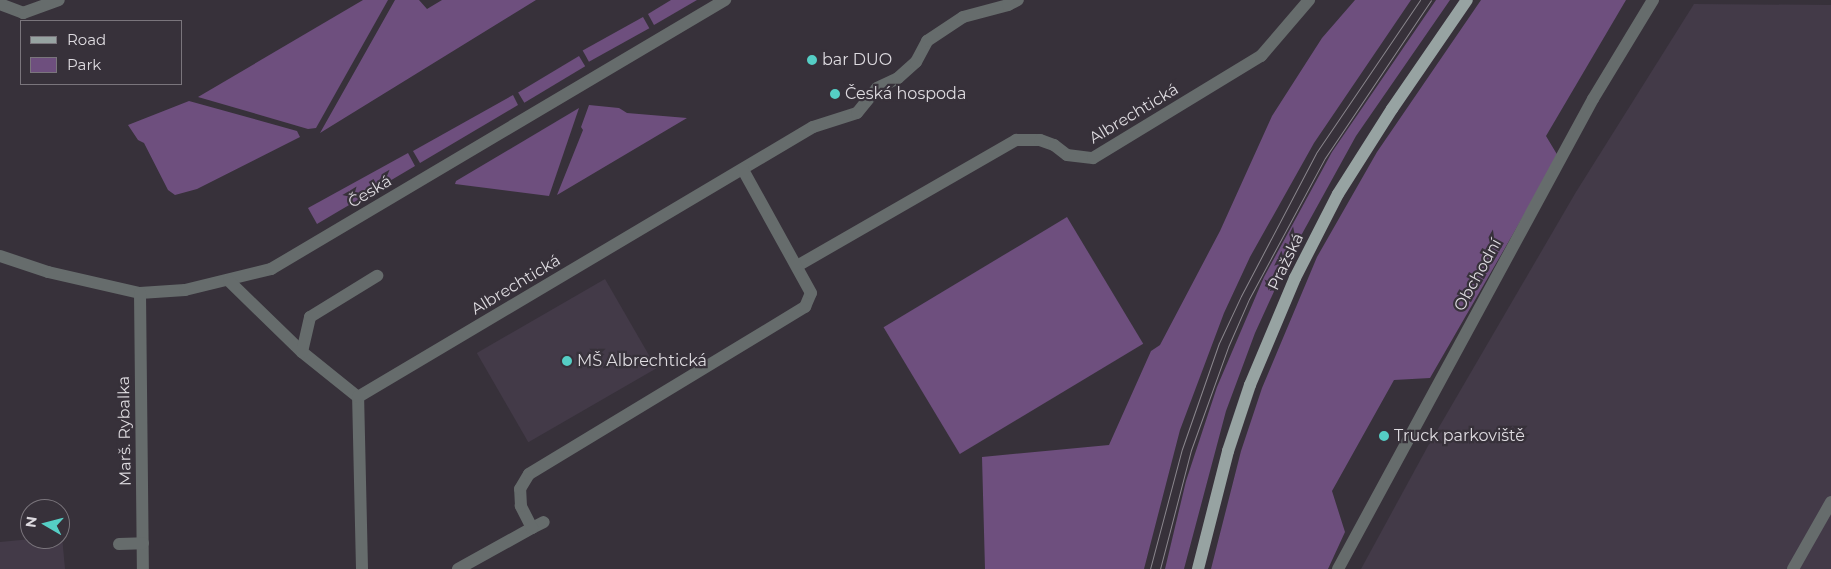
<!DOCTYPE html>
<meta charset="utf-8">
<style>
body{margin:0}
#map{position:relative;width:1831px;height:569px;overflow:hidden;background:#37313a;font-family:Montserrat,sans-serif}
div>[style]{position:absolute}
[style*='--x']{left:calc(var(--x)*1px);top:calc(var(--y)*1px);width:calc(var(--w)*1px);rotate:calc(var(--a)*1deg)}
.built>*{inset:0;background:#433a48;transform-origin:0 0}
.green>*{inset:0;background:#6e4f7e;transform-origin:0 0}
.minor>*{height:12px;margin:-6px;padding:0 6px;transform-origin:6px;border-radius:6px;background:#666c6c}
.primary>*{height:12px;margin:-6px;padding:0 6px;transform-origin:6px;border-radius:6px;background:#97a3a2}
.tram>*{height:1px;margin:-0.5px;padding:0 0.5px;transform-origin:0.5px;border-radius:0.5px;background:#8a868d}
.dots>*{width:14px;height:14px;translate:-50% -50%;box-sizing:border-box;border:2px solid #37313a;border-radius:50%}
span{translate:-50% -50%;white-space:nowrap;text-align:center;line-height:1.15;-webkit-text-stroke:4.5px #37313a;paint-order:stroke}
.poi-label{font-size:16px;color:#dedbe0}
.left{translate:0 -50%;text-align:left}
.street-label{font-size:16px;color:#dedbe0}
.legend{position:absolute;left:20px;top:20px;width:162px;height:65px;box-sizing:border-box;background:#37313a;border:1px solid #7a757c;margin:0;padding:6px 9px;list-style:none;font-size:15px;color:#dedbe0}
.legend li{display:flex;align-items:center;gap:10px;height:25px}
.legend b{width:25px;border:1px solid #7a757c}
.north{position:absolute;left:20px;top:499px;width:50px;height:50px;box-sizing:border-box;background:#37313a;border:1px solid #7a757c;border-radius:50%;rotate:278deg;font-size:14px;font-weight:700;line-height:20px;text-align:center;color:#dedbe0}
.north::after{content:'';display:block;margin:auto;width:18px;height:22px;background:#55cec5;clip-path:polygon(50% 0,100% 100%,50% 72%,0 100%)}
</style>
<div id="map">
<div class="built">
<div style="clip-path:polygon(1694px 4px,1831px 5px,1831px 569px,1361px 569px,1428px 446px,1576px 192px)"></div>
<div style="left:605px;top:279px;width:103px;height:148px;rotate:60deg"></div>
<div style="clip-path:polygon(62px 536px,65px 569px,0 569px,0 542px)"></div>
</div>
<div class="green">
<div style="clip-path:polygon(363px 0,388px 0,316px 128px,308px 129px,198px 97px)"></div>
<div style="clip-path:polygon(395px 0,419px 0,427px 9px,442px 0,536px 0,320px 133px)"></div>
<div style="clip-path:polygon(671px 0,697px 0,654px 25px,648px 14px)"></div>
<div style="clip-path:polygon(1355px 0,1411px 0,1314px 143px,1250px 257px,1224px 313px,1180px 430px,1144px 569px,985px 569px,982px 457px,1109px 445px,1151px 351px,1160px 345px,1220px 231px,1272px 116px,1322px 38px)"></div>
<div style="clip-path:polygon(1436px 0,1450px 0,1356px 136px,1292px 252px,1255px 333px,1226px 411px,1184px 569px,1165px 569px,1186px 481px,1217px 387px,1264px 277px,1332px 152px)"></div>
<div style="clip-path:polygon(1481px 0,1626px 0,1546px 136px,1558px 156px,1430px 378px,1394px 380px,1332px 491px,1345px 532px,1328px 569px,1211px 569px,1241px 451px,1262px 388px,1317px 257px,1377px 152px)"></div>
<div style="left:643px;top:17px;width:13px;height:69px;rotate:61deg"></div>
<div style="left:579px;top:56px;width:12px;height:71px;rotate:59deg"></div>
<div style="clip-path:polygon(513px 95px,518px 105px,420px 163px,413px 151px)"></div>
<div style="clip-path:polygon(189px 101px,297px 131px,300px 137px,197px 189px,175px 195px,168px 190px,144px 143px,138px 140px,128px 125px)"></div>
<div style="clip-path:polygon(589px 105px,619px 108px,627px 113px,687px 118px,557px 195px,583px 130px,581px 127px)"></div>
<div style="clip-path:polygon(579px 108px,549px 196px,455px 184px,456px 181px)"></div>
<div style="clip-path:polygon(408px 153px,415px 166px,317px 224px,308px 208px)"></div>
<div style="left:1067px;top:217px;width:148px;height:214px;rotate:59deg"></div>
</div>
<div class="minor">
<div style="--x:0;--y:4;--w:25;--a:21"></div>
<div style="--x:23;--y:13;--w:38;--a:-20"></div>
<div style="--x:0;--y:256;--w:51;--a:18.4"></div>
<div style="--x:48;--y:272;--w:94;--a:12.9"></div>
<div style="--x:140;--y:293;--w:45;--a:-3.8"></div>
<div style="--x:185;--y:290;--w:89;--a:-13.7"></div>
<div style="--x:271;--y:269;--w:528;--a:-30.65"></div>
<div style="--x:797;--y:266;--w:253;--a:-29.9"></div>
<div style="--x:1016;--y:140;--w:24;--a:0"></div>
<div style="--x:1040;--y:140;--w:15;--a:20"></div>
<div style="--x:1054;--y:145;--w:16;--a:38"></div>
<div style="--x:1067;--y:155;--w:26;--a:7"></div>
<div style="--x:1093;--y:158;--w:197;--a:-31.3"></div>
<div style="--x:1261;--y:56;--w:74;--a:-49.4"></div>
<div style="--x:229;--y:281;--w:102;--a:44.2"></div>
<div style="--x:302;--y:352;--w:72;--a:38.8"></div>
<div style="--x:140;--y:293;--w:276;--a:89.4"></div>
<div style="--x:302;--y:352;--w:36;--a:-77"></div>
<div style="--x:310;--y:317;--w:79;--a:-31.5"></div>
<div style="--x:532;--y:528;--w:13;--a:-27"></div>
<div style="--x:119;--y:544;--w:24;--a:-2"></div>
<div style="--x:362;--y:569;--w:172;--a:-91.3"></div>
<div style="--x:358;--y:397;--w:529;--a:-30.69"></div>
<div style="--x:813;--y:127;--w:46;--a:-17.7"></div>
<div style="--x:857;--y:113;--w:32;--a:-51"></div>
<div style="--x:877;--y:88;--w:23;--a:-25"></div>
<div style="--x:898;--y:78;--w:24;--a:-42"></div>
<div style="--x:916;--y:62;--w:24;--a:-62"></div>
<div style="--x:927;--y:41;--w:43;--a:-33.7"></div>
<div style="--x:963;--y:17;--w:47;--a:-14.9"></div>
<div style="--x:1008;--y:5;--w:11;--a:-27"></div>
<div style="--x:458;--y:569;--w:85;--a:-29"></div>
<div style="--x:532;--y:528;--w:25;--a:-117"></div>
<div style="--x:521;--y:506;--w:17;--a:-93"></div>
<div style="--x:520;--y:489;--w:17;--a:-59"></div>
<div style="--x:529;--y:474;--w:323;--a:-31.2"></div>
<div style="--x:805;--y:307;--w:15;--a:-67"></div>
<div style="--x:811;--y:293;--w:141;--a:-118.9"></div>
<div style="--x:1338;--y:569;--w:535;--a:-61.52"></div>
<div style="--x:1593;--y:99;--w:116;--a:-58.8"></div>
<div style="--x:1793;--y:569;--w:77;--a:-60.4"></div>
</div>
<div class="primary">
<div style="--x:1198;--y:569;--w:122;--a:-75.7"></div>
<div style="--x:1228;--y:451;--w:70;--a:-71.6"></div>
<div style="--x:1250;--y:385;--w:116;--a:-67.2"></div>
<div style="--x:1295;--y:278;--w:94;--a:-62.9"></div>
<div style="--x:1338;--y:194;--w:101;--a:-57.6"></div>
<div style="--x:1392;--y:109;--w:132;--a:-55.5"></div>
</div>
<div class="tram">
<div style="--x:1150;--y:569;--w:124;--a:-75.1"></div>
<div style="--x:1182;--y:449;--w:112;--a:-70.8"></div>
<div style="--x:1219;--y:343;--w:52;--a:-64.9"></div>
<div style="--x:1241;--y:296;--w:161;--a:-62.3"></div>
<div style="--x:1316;--y:153;--w:185;--a:-55.8"></div>
<div style="--x:1160;--y:569;--w:123;--a:-75.4"></div>
<div style="--x:1191;--y:450;--w:109;--a:-70.2"></div>
<div style="--x:1228;--y:347;--w:52;--a:-66.4"></div>
<div style="--x:1249;--y:299;--w:160;--a:-61.7"></div>
<div style="--x:1325;--y:158;--w:190;--a:-56.1"></div>
</div>
<div class="dots">
<div style="left:812px;top:60px;background:#55cec5"></div>
<div style="left:835px;top:94px;background:#55cec5"></div>
<div style="left:567px;top:361px;background:#55cec5"></div>
<div style="left:1384px;top:436px;background:#55cec5"></div>
</div>
<div class="poi-label">
<span class="left" style="left:822px;top:60px">bar DUO</span>
<span class="left" style="left:845px;top:94px">Česká hospoda</span>
<span class="left" style="left:577px;top:361px">MŠ Albrechtická</span>
<span class="left" style="left:1394px;top:436px">Truck parkoviště</span>
</div>
<div class="street-label">
<span style="left:1134px;top:114px;rotate:-31deg">Albrechtická</span>
<span style="left:370px;top:192px;rotate:-31deg">Česká</span>
<span style="left:1286px;top:262px;rotate:-64deg">Pražská</span>
<span style="left:1478px;top:275px;rotate:-61deg">Obchodní</span>
<span style="left:516px;top:285px;rotate:-31deg">Albrechtická</span>
<span style="left:125px;top:431px;rotate:-91deg">Marš. Rybalka</span>
</div>
<ul class="legend">
<li><b style="height:6px;background:#97a3a2"></b>Road</li>
<li><b style="height:14px;background:#6e4f7e"></b>Park</li>
</ul>
<div class="north">N</div>
</div>
